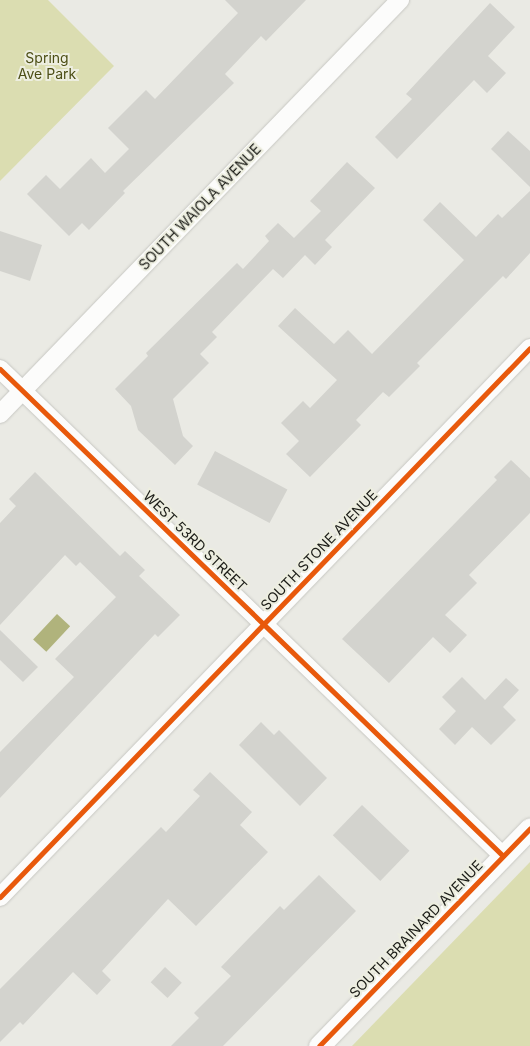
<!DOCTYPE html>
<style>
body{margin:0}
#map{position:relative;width:530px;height:1046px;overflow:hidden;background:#eaeae4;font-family:Inter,sans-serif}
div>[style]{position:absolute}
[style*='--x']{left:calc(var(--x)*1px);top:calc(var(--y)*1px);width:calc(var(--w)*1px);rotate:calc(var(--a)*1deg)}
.green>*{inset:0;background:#dbddb1}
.water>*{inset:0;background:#b0b37c;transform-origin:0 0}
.building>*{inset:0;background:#d3d3ce;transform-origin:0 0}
.roads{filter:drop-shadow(0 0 1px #c7c7c2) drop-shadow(0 0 1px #c7c7c2)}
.minor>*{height:18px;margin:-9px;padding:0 9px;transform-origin:9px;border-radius:9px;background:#fcfcfb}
.tertiary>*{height:21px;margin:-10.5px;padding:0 10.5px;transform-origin:10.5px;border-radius:10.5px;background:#fcfcfb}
.cycleway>*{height:5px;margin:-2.5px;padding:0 2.5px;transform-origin:2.5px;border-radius:2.5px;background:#e8590c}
span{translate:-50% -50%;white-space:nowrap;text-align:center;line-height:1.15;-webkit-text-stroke:4px #edeee0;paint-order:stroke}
.park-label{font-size:14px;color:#4c4e15}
.street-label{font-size:14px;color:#1a1b16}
</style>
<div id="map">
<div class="green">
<div style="clip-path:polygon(0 0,48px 0,114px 66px,0 181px)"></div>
<div style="clip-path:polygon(530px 862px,530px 1046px,352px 1046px)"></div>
</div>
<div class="water">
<div style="left:57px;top:614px;width:18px;height:35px;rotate:43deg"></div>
</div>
<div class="building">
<div style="clip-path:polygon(225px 0,306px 0,266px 41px,261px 36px,225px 74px,234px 83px,123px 191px,125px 193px,89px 230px,82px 223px,69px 236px,27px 194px,46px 175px,60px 189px,91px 158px,105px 173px,129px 149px,108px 128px,146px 90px,155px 99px,238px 13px)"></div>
<div style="clip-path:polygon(490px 3px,515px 27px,488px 56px,506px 73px,487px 93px,474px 80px,397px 159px,375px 137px,412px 99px,406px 94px)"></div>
<div style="clip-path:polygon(508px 131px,530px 151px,530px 187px,491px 149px)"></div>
<div style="clip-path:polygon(347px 162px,375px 188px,325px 240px,332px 247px,315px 265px,305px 255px,283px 278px,273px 269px,212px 332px,217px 337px,200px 354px,209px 363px,173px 399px,183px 436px,193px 446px,175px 465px,138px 430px,131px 406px,115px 389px,148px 356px,146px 353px,237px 263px,243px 269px,269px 241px,265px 236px,278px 223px,294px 238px,321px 211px,310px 201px)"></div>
<div style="clip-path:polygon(530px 191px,530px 253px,506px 279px,503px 276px,417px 363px,420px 366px,389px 397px,383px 392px,356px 420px,361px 425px,310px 477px,286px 454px,299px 441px,281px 423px,303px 401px,310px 408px,337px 380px,278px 326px,295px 308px,334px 344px,348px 330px,372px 354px,464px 260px,423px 220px,440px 202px,476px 237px,498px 214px,502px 218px)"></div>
<div style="clip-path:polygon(0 231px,42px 245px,30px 281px,0 271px)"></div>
<div style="left:215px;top:451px;width:82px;height:38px;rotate:28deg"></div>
<div style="clip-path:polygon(511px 460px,530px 478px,530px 513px,469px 575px,477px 583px,445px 615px,467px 635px,450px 653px,433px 637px,389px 683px,342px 639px,497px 480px,494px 477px)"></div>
<div style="clip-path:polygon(35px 472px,120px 556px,125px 551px,145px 570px,139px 576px,180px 615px,158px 637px,155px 634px,0 798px,0 752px,74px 677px,55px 659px,116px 597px,80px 562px,76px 566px,65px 555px,0 625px,0 523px,16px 506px,9px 499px)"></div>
<div style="clip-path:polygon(0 630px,38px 667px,23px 682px,0 660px)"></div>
<div style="clip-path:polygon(462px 677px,485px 700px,506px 678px,519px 690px,503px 707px,516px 720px,491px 745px,472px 727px,455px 745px,439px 729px,456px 711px,442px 697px)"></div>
<div style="clip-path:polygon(261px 722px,274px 735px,279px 730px,327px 778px,300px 806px,239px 745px)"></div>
<div style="clip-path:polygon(210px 772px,252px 812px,240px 825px,268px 852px,196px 926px,168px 899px,102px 971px,111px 980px,97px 995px,73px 972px,23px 1025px,20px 1022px,0 1042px,0 989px,161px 827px,166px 832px,200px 796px,193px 790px)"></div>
<div style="left:362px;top:805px;width:66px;height:42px;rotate:44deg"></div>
<div style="clip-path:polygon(319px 875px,356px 911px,223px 1046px,171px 1046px,199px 1018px,194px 1013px,231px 976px,221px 967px,280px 906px,284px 910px)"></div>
<div style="left:165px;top:967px;width:23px;height:21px;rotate:43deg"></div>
</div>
<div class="roads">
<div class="minor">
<div style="--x:0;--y:369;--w:700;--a:44.07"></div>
<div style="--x:0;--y:414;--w:576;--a:-45.99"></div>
<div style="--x:0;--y:897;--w:763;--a:-46.01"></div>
</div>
<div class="tertiary">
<div style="--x:319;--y:1046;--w:303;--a:-45.9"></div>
</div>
</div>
<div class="cycleway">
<div style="--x:0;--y:369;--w:700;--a:44.07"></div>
<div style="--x:0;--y:897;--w:763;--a:-46.01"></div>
<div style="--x:319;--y:1046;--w:303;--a:-45.9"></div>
</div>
<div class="park-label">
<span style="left:47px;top:66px">Spring<br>Ave Park</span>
</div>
<div class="street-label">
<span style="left:200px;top:207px;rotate:-46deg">SOUTH WAIOLA AVENUE</span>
<span style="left:195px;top:541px;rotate:44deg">WEST 53RD STREET</span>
<span style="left:319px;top:550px;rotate:-46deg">SOUTH STONE AVENUE</span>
<span style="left:416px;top:929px;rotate:-46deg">SOUTH BRAINARD AVENUE</span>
</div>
</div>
